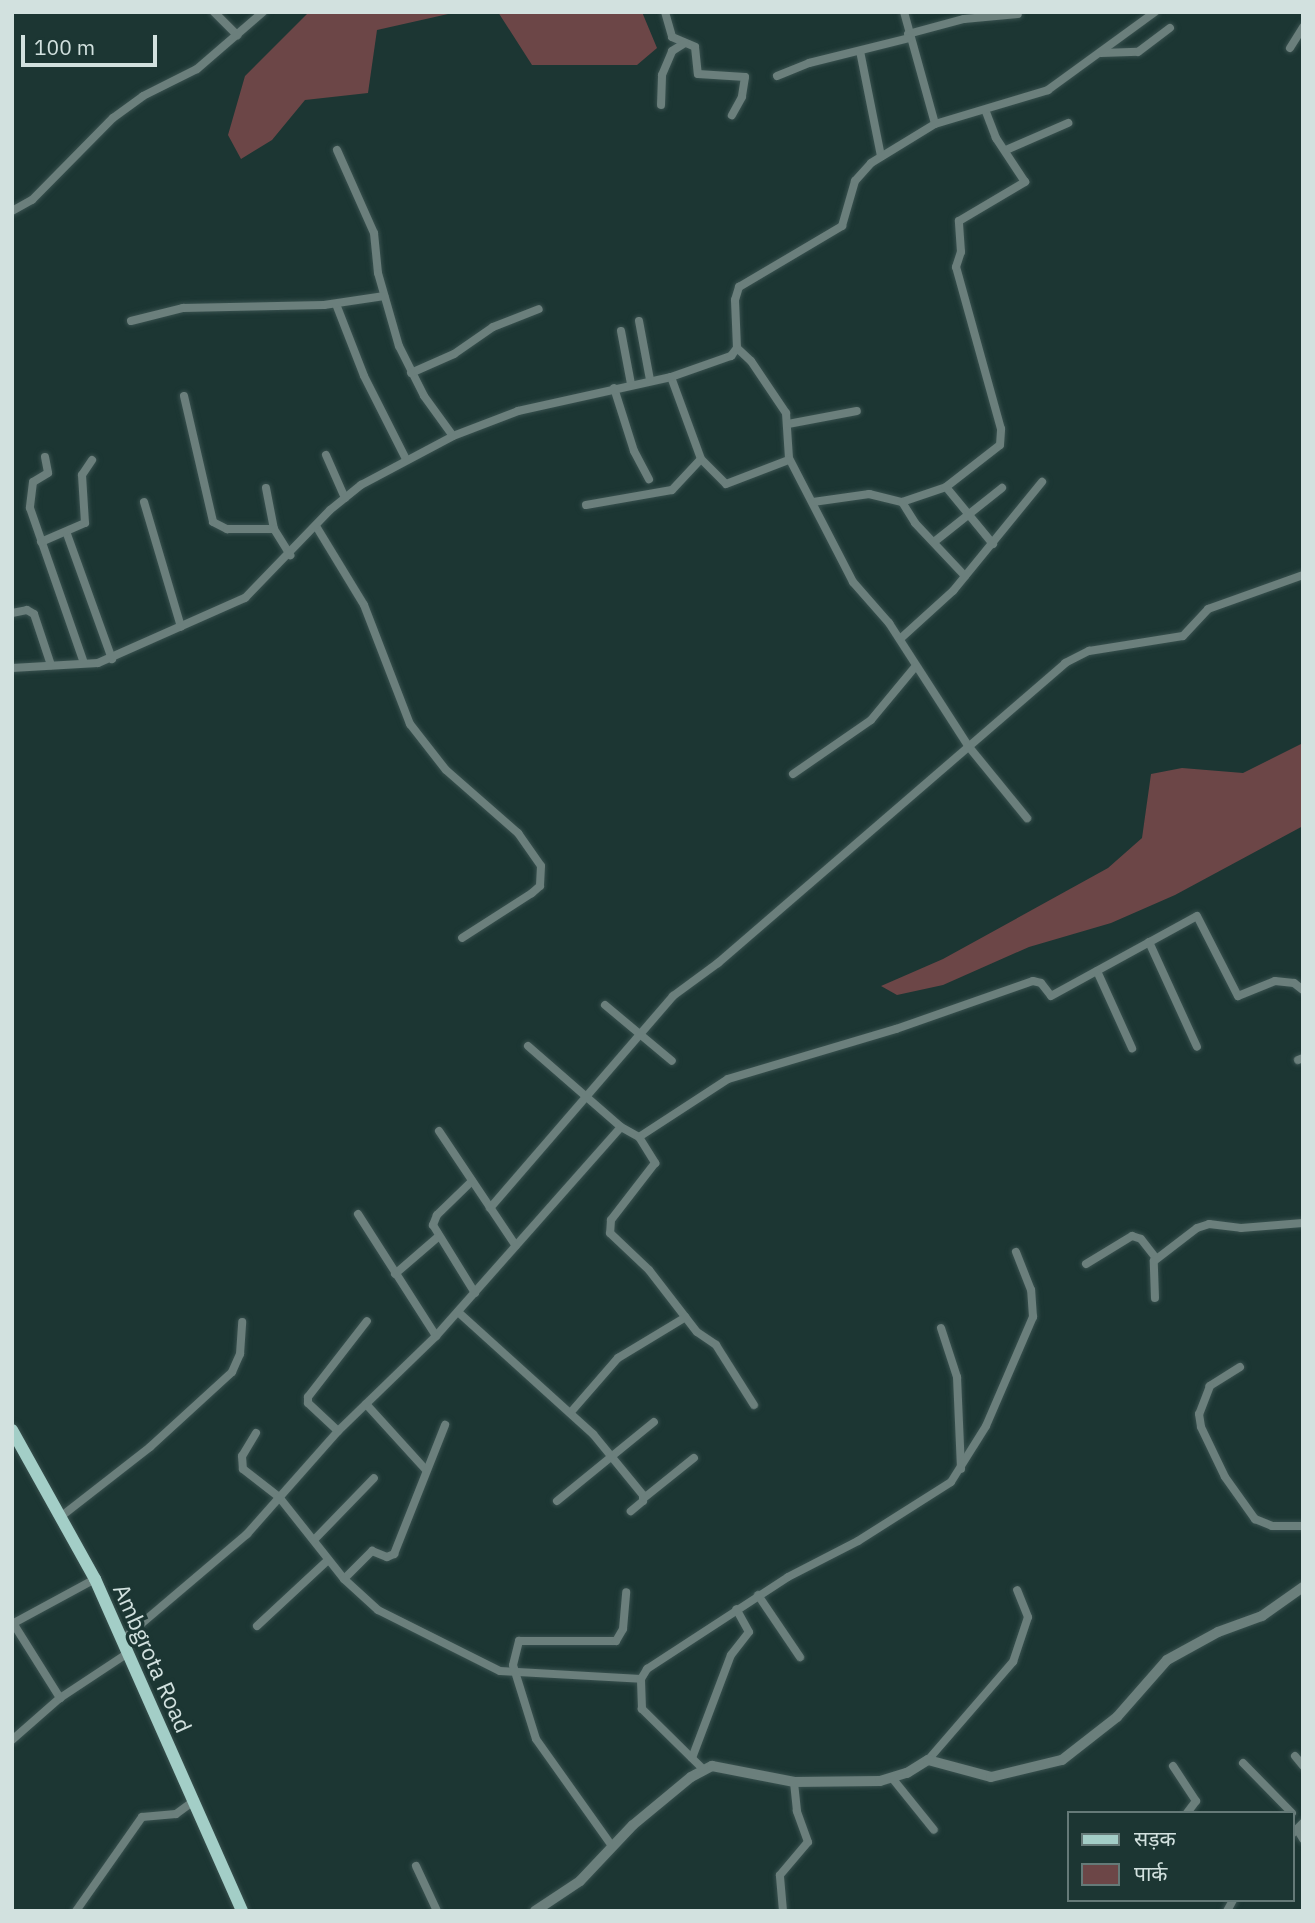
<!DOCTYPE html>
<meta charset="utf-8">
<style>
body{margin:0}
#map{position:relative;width:1315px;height:1923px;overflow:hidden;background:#1c3633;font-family:"IBM Plex Sans","Noto Sans Devanagari",sans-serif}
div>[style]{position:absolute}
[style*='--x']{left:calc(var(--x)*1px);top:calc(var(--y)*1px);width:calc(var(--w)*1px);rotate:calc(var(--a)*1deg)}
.green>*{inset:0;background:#6c4647}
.roads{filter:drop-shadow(0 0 2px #39514f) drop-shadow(0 0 2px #39514f)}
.minor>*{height:8px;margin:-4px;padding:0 4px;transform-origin:4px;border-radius:4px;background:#6b7f7c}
.tertiary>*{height:10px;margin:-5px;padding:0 5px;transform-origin:5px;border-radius:5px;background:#6b7f7c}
.primary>*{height:12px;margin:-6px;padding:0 6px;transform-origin:6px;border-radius:6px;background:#a3cec7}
span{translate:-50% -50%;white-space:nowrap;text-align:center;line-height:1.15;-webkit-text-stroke:7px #1c3633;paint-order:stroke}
.street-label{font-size:23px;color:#d2e1df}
.frame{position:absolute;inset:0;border:14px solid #d2e1df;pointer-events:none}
.legend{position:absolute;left:1067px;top:1811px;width:228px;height:91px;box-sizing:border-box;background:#1c3633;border:2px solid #657a78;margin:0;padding:9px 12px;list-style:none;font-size:21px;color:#d2e1df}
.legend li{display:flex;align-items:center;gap:14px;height:35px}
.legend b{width:35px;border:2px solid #657a78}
.scale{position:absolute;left:21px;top:35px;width:136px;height:32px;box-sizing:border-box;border:4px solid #d2e1df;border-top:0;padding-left:9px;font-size:21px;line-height:24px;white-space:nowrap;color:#d2e1df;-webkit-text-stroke:5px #1c3633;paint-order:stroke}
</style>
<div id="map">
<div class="green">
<div style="clip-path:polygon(309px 12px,642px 12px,657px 48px,637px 65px,532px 65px,498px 12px,457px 12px,377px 30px,368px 93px,305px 100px,272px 140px,241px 159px,228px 135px,245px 76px)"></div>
<div style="clip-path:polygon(1303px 743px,1303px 826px,1175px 895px,1111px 923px,1029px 947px,943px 985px,897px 995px,881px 986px,943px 959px,1108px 868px,1142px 838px,1151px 774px,1182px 768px,1243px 773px)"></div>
</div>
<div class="roads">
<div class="minor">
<div style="--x:214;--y:12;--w:33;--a:45"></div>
<div style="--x:665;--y:12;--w:26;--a:74"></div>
<div style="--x:672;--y:37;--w:25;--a:23"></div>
<div style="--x:695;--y:47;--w:27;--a:84"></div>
<div style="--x:698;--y:74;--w:47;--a:3.7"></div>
<div style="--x:745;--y:77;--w:20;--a:99"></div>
<div style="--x:742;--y:97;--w:21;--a:119"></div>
<div style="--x:904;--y:12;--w:116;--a:74.5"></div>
<div style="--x:908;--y:34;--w:58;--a:-15"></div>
<div style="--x:964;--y:19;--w:54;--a:-5.3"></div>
<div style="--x:1290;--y:48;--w:25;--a:-58"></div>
<div style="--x:860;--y:51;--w:107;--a:78.7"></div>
<div style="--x:1101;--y:53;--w:37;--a:-2"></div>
<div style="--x:1138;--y:52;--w:40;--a:-37"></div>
<div style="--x:777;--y:76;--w:35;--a:-22"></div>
<div style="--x:809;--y:63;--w:103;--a:-14"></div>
<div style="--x:661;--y:105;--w:30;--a:-88"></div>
<div style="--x:662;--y:75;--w:26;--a:-67"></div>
<div style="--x:672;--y:51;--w:15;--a:-32"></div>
<div style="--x:337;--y:150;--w:91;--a:66"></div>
<div style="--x:374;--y:233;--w:40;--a:84.3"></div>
<div style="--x:378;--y:273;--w:76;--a:74"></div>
<div style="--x:399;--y:346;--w:56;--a:63.4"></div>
<div style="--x:424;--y:396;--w:49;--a:54.1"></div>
<div style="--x:1006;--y:150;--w:68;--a:-23.5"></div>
<div style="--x:12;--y:211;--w:23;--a:-29"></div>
<div style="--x:32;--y:200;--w:115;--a:-45.4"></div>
<div style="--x:113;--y:118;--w:37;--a:-36"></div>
<div style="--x:143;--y:96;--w:60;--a:-26.6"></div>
<div style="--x:197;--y:69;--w:87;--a:-40.8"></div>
<div style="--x:336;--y:304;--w:77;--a:68.7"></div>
<div style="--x:364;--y:376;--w:93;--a:63.2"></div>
<div style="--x:131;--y:321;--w:54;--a:-14"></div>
<div style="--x:183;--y:308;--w:141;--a:-1.2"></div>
<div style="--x:324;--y:305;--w:61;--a:-8.5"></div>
<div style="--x:639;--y:321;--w:60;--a:79.4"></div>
<div style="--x:621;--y:331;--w:54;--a:79.3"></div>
<div style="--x:737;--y:348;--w:19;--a:43"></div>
<div style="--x:751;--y:361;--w:63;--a:56.1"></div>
<div style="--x:786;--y:413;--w:45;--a:86.2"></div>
<div style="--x:789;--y:458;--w:140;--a:62.7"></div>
<div style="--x:853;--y:582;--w:55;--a:48.7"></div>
<div style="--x:889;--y:623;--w:148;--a:57.2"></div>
<div style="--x:969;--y:747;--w:92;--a:50.8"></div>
<div style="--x:411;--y:373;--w:47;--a:-23.8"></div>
<div style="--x:454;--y:354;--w:47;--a:-34.7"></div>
<div style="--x:493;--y:327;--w:49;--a:-21.4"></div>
<div style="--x:671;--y:377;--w:87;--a:69.9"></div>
<div style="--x:701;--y:459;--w:35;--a:45"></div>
<div style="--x:726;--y:484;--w:67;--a:-20.9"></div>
<div style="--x:614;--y:388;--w:66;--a:72.4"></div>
<div style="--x:634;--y:451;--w:32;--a:62"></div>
<div style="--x:184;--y:396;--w:129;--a:77"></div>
<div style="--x:213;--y:522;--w:16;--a:27"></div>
<div style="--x:227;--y:529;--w:47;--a:0"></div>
<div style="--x:788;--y:424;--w:70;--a:-10.7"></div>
<div style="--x:326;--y:455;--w:47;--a:66.2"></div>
<div style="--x:45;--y:457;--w:16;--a:79"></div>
<div style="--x:48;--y:473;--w:17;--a:149"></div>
<div style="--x:33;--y:482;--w:26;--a:97"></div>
<div style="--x:30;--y:508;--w:164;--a:70.8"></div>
<div style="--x:946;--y:487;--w:74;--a:50.5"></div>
<div style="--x:266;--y:488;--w:42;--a:79"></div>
<div style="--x:274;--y:529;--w:31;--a:58"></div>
<div style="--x:144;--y:502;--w:130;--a:73.5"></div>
<div style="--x:813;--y:502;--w:57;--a:-8.1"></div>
<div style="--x:869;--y:494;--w:34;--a:14"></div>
<div style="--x:902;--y:502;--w:46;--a:-18.8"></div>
<div style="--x:946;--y:487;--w:68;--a:-37.9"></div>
<div style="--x:1000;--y:445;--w:16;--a:-86"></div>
<div style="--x:1001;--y:429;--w:168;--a:-105.5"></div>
<div style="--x:956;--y:267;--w:16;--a:-72"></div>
<div style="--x:961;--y:252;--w:31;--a:-94"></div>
<div style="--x:959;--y:221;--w:77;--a:-30.6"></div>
<div style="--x:1025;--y:182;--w:53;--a:-123.4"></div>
<div style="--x:996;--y:138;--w:28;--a:-111"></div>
<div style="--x:902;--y:502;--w:25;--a:58"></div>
<div style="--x:915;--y:523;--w:73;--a:46.7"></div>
<div style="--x:586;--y:505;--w:87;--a:-9.9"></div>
<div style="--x:672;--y:490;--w:42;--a:-46.9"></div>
<div style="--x:316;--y:526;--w:92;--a:58.7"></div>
<div style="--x:364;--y:605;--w:128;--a:68.9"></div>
<div style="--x:410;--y:724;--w:58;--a:52"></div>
<div style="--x:446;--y:770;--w:96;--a:41.2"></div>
<div style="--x:518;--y:833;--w:40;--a:55.1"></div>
<div style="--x:541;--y:866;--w:20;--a:93"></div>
<div style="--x:540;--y:886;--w:11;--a:139"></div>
<div style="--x:532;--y:893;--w:83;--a:147.3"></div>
<div style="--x:67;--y:534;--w:133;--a:70.2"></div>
<div style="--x:41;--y:542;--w:48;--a:-23.4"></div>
<div style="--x:85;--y:523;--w:48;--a:-93.6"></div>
<div style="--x:82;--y:475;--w:18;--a:-56"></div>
<div style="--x:934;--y:542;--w:87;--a:-38.5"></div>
<div style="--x:12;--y:613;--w:15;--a:-11"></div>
<div style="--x:27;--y:610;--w:8;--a:30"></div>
<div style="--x:34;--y:614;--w:54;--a:71.6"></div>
<div style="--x:900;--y:639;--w:72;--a:-42.2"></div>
<div style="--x:953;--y:591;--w:141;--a:-50.8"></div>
<div style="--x:12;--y:668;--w:86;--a:-3.3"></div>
<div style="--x:98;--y:663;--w:161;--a:-23.9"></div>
<div style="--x:245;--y:598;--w:122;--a:-46"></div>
<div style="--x:330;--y:510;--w:40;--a:-39"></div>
<div style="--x:361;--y:485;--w:104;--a:-28"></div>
<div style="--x:453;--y:436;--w:70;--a:-21"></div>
<div style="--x:518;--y:411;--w:157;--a:-12.5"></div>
<div style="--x:671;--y:377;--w:64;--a:-19.3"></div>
<div style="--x:731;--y:356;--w:10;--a:-53"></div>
<div style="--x:737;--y:348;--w:48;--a:-92.4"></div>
<div style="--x:735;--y:300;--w:14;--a:-73"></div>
<div style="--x:739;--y:287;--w:120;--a:-30.6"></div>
<div style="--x:842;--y:226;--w:47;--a:-73.9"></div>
<div style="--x:855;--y:181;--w:24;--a:-48"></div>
<div style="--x:871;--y:163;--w:75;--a:-31.4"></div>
<div style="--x:935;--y:124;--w:118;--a:-16.7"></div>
<div style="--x:1048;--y:90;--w:132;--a:-36.1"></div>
<div style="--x:793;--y:774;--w:95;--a:-34.7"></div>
<div style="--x:871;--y:720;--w:69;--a:-50.3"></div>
<div style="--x:1149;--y:942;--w:115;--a:65.4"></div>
<div style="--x:1097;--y:971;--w:85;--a:65.6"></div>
<div style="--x:605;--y:1005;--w:87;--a:39.9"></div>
<div style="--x:528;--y:1046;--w:123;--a:41.1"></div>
<div style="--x:621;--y:1127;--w:21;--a:29"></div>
<div style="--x:639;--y:1137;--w:106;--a:-33.1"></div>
<div style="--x:728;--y:1079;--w:175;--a:-16.6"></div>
<div style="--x:896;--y:1029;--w:145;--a:-19.3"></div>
<div style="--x:1033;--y:981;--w:8;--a:14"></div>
<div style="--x:1041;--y:983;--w:16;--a:52"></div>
<div style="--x:1051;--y:996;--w:166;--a:-28.7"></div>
<div style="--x:1197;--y:916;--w:90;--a:62.9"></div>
<div style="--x:1238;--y:996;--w:40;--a:-22"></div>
<div style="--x:1275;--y:981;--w:19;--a:6"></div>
<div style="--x:1294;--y:983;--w:11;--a:38"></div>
<div style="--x:1298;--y:1060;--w:5;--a:-22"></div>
<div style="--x:439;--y:1131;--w:138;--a:56.2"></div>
<div style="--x:639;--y:1137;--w:31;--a:58"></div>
<div style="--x:655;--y:1163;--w:72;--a:127.7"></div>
<div style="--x:611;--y:1220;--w:13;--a:94"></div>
<div style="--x:610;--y:1233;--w:54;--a:43.5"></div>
<div style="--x:649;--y:1270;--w:78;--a:52.3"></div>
<div style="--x:697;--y:1332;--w:23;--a:34"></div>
<div style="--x:716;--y:1345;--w:71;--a:57.7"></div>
<div style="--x:472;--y:1181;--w:49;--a:135.8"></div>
<div style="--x:437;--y:1215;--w:11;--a:112"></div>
<div style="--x:433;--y:1225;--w:80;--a:58.3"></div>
<div style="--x:490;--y:1208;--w:280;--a:-49.2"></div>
<div style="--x:673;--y:996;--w:56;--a:-36.3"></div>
<div style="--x:718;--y:963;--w:459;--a:-40.8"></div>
<div style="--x:1065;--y:663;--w:27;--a:-27"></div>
<div style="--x:1089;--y:651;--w:95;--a:-9.1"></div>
<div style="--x:1183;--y:636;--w:37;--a:-47"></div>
<div style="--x:1208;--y:609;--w:101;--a:-19.7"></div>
<div style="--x:358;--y:1214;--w:145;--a:57.4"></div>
<div style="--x:1086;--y:1264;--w:54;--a:-31.3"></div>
<div style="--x:1132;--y:1236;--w:9;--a:18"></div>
<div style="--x:1141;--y:1239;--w:24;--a:52"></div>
<div style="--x:395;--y:1274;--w:58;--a:-40.8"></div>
<div style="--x:1155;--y:1298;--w:37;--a:-92"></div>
<div style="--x:1154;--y:1261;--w:54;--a:-37.5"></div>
<div style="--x:1197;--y:1228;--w:13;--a:-18"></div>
<div style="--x:1209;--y:1224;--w:32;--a:7"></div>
<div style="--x:1241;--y:1228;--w:62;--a:-4.6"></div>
<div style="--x:458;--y:1312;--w:182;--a:42.1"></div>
<div style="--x:593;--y:1434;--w:79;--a:50.7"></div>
<div style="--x:643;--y:1495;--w:6;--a:90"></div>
<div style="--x:643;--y:1501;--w:16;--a:140"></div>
<div style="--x:941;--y:1328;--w:52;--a:71.9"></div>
<div style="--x:957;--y:1377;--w:92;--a:87.5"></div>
<div style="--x:1240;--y:1367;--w:36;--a:148"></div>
<div style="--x:1210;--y:1386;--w:30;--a:111"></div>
<div style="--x:1199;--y:1414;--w:13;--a:81"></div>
<div style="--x:1201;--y:1427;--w:55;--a:64.4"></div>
<div style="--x:1225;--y:1477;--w:52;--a:54.5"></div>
<div style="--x:1255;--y:1519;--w:18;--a:22"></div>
<div style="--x:1272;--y:1526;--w:31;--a:0"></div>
<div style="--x:366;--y:1404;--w:89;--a:47.7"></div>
<div style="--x:571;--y:1412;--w:72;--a:-49"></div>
<div style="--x:618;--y:1358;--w:79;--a:-31.1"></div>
<div style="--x:338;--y:1431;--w:41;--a:-137"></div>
<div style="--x:308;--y:1403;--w:6;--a:-90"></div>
<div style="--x:308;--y:1397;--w:96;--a:-52.2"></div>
<div style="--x:256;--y:1433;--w:27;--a:121"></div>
<div style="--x:242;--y:1456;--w:13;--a:86"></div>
<div style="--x:243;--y:1469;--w:46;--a:37.9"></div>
<div style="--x:279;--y:1497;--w:105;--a:51.6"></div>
<div style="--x:344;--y:1579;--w:46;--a:42.4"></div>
<div style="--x:378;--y:1610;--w:136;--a:26.6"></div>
<div style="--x:500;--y:1671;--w:141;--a:3.2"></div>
<div style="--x:644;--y:1498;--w:64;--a:-38.7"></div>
<div style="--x:557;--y:1501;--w:125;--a:-39.2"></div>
<div style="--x:63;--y:1515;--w:110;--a:-38"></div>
<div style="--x:150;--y:1447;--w:111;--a:-42.4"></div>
<div style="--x:232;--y:1372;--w:20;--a:-66"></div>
<div style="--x:240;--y:1354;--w:32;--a:-86"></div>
<div style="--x:314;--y:1540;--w:86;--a:-45.9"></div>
<div style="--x:344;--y:1579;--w:40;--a:-45"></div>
<div style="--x:372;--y:1551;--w:16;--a:22"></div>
<div style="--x:387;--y:1557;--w:8;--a:-23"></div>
<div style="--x:394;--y:1554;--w:139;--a:-68.4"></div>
<div style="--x:758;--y:1595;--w:75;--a:55.9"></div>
<div style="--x:13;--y:1623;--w:89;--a:57.9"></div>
<div style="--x:12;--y:1624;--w:94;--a:-28.5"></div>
<div style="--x:257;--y:1626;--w:97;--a:-42.9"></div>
<div style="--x:122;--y:1640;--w:164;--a:-40.3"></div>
<div style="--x:247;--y:1534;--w:137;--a:-48.5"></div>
<div style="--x:338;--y:1431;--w:136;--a:-44.1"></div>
<div style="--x:436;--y:1336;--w:279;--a:-48.5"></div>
<div style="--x:12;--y:1740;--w:64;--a:-41.2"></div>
<div style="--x:60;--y:1698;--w:82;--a:-33.5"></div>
<div style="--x:1295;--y:1756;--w:13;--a:51"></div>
<div style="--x:692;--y:1758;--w:110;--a:-69.3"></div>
<div style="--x:731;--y:1655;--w:29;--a:-52"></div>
<div style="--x:749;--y:1632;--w:26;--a:-119"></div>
<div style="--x:928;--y:1760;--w:130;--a:-49.1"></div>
<div style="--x:1013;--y:1662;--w:47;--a:-71.6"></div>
<div style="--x:1028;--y:1617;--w:29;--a:-112"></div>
<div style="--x:1243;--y:1763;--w:70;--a:45.6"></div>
<div style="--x:1173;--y:1766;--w:42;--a:56.7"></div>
<div style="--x:1196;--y:1801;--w:15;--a:127"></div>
<div style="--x:703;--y:1769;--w:86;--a:-135.5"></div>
<div style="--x:642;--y:1709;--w:30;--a:-92"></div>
<div style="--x:641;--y:1679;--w:12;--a:-59"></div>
<div style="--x:647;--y:1669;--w:168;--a:-33.1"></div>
<div style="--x:788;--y:1577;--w:79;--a:-27.2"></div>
<div style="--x:858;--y:1541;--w:110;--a:-32.4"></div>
<div style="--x:951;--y:1482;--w:66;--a:-58"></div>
<div style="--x:986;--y:1426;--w:119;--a:-66.7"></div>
<div style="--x:1033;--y:1317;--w:27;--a:-94"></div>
<div style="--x:1031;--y:1290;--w:41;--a:-111.5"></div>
<div style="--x:893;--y:1779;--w:65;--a:51.2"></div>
<div style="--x:1297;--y:1829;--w:12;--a:59"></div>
<div style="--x:1292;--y:1834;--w:16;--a:-45"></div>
<div style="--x:612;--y:1846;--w:131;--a:-125.4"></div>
<div style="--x:536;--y:1739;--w:77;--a:-107.3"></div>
<div style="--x:513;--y:1665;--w:25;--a:-76"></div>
<div style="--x:519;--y:1641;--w:97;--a:0"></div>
<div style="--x:616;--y:1641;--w:14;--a:-60"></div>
<div style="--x:623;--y:1629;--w:37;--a:-85"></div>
<div style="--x:416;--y:1866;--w:50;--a:65"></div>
<div style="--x:76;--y:1911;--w:115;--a:-54.9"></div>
<div style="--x:142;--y:1817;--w:34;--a:-5"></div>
<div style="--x:176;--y:1814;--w:22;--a:-36"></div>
<div style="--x:783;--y:1911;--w:36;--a:-95"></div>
<div style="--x:780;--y:1875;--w:43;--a:-49.7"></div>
<div style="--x:808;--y:1842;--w:33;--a:-110"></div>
<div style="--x:797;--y:1811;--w:29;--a:-96"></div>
<div style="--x:1227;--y:1911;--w:13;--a:-61"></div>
</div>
<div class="tertiary">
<div style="--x:535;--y:1911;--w:54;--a:-33.7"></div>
<div style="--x:580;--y:1881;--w:77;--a:-46.6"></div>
<div style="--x:633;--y:1825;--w:75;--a:-39.6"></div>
<div style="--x:691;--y:1777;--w:24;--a:-28"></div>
<div style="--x:712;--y:1766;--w:84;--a:11"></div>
<div style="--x:794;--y:1782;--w:86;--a:-0.7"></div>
<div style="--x:880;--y:1781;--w:28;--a:-17"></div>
<div style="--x:907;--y:1773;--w:25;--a:-32"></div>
<div style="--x:928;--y:1760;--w:65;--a:15.1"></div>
<div style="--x:991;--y:1777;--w:73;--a:-13.5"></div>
<div style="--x:1062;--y:1760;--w:70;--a:-38"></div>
<div style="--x:1117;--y:1717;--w:76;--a:-48.7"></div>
<div style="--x:1167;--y:1660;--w:58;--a:-28.8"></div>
<div style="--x:1218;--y:1632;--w:47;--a:-20"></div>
<div style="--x:1262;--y:1616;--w:50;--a:-35.3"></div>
</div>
<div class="primary">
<div style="--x:12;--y:1430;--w:171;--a:60.9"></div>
<div style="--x:95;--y:1579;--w:363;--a:66.1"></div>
</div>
</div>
<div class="street-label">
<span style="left:153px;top:1658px;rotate:66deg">Ambgrota Road</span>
</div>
<div class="frame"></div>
<ul class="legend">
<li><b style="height:9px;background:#a3cec7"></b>सड़क</li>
<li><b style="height:19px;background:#6c4647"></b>पार्क</li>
</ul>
<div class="scale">100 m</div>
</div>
